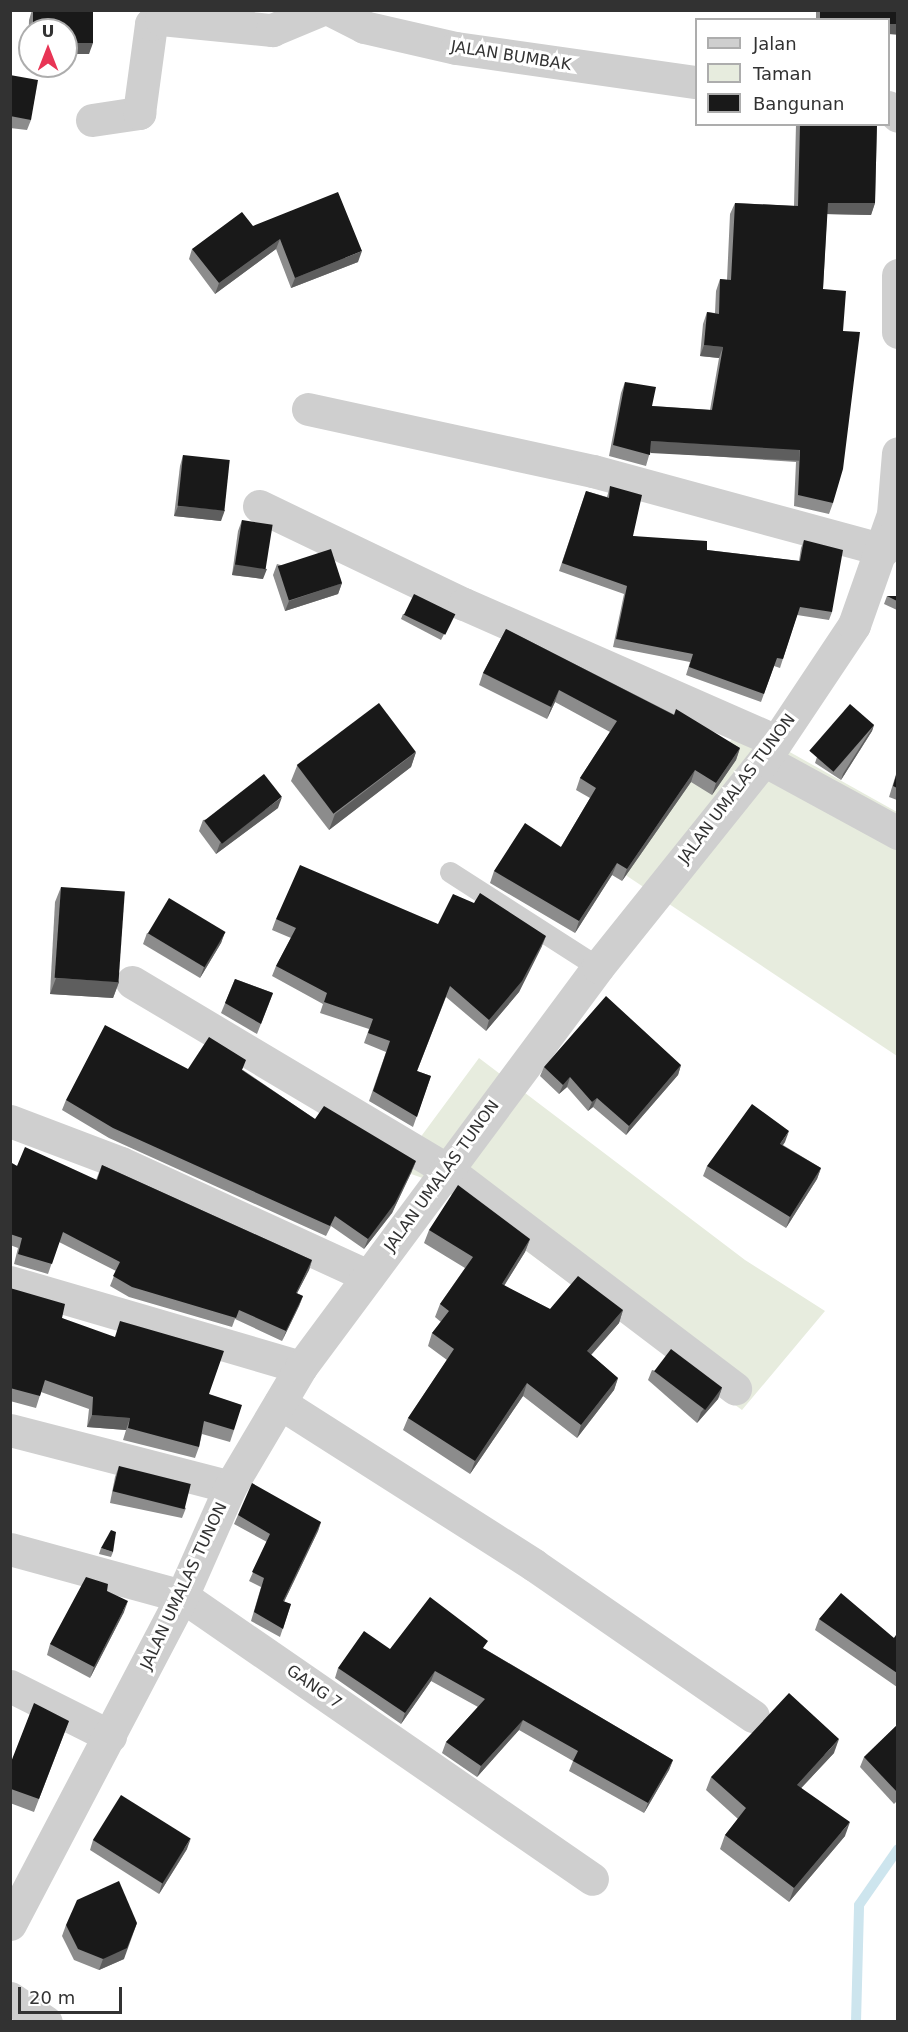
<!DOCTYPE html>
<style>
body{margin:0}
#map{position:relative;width:908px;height:2032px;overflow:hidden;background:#fff;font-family:"DejaVu Sans",sans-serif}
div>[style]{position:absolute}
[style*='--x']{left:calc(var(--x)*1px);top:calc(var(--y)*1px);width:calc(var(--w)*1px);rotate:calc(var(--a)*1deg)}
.green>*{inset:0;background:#e7ecde}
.stream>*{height:10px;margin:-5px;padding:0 5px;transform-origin:5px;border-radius:5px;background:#cde5ee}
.service>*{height:21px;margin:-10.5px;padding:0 10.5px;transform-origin:10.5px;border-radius:10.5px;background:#cfcfcf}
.minor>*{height:33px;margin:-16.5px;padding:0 16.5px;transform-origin:16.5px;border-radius:16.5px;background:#cfcfcf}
.tertiary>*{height:33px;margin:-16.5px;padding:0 16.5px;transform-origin:16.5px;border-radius:16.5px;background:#cfcfcf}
.wall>*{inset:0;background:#8c8c8c}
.shaded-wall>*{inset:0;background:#5e5e5e;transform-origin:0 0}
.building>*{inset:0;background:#191919;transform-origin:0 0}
span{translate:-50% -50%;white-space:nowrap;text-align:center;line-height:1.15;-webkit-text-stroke:6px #fff;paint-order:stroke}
.street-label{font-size:16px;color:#323232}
.frame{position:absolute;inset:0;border:12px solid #323232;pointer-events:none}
.legend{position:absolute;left:695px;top:18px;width:195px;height:108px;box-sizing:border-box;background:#fff;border:2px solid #adadad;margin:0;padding:8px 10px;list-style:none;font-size:18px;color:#323232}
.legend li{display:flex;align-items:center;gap:12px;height:30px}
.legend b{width:30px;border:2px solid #adadad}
.north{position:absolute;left:18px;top:18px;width:60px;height:60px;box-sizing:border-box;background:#fff;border:2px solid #adadad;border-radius:50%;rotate:0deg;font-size:16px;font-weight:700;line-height:24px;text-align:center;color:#323232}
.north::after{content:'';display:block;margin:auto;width:21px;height:27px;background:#e83555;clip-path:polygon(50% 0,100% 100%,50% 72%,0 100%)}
.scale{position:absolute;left:18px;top:1987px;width:104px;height:27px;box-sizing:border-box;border:3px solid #323232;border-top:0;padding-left:8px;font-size:18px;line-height:21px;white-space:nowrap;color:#323232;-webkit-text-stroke:4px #fff;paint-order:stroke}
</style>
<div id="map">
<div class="green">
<div style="clip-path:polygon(745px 727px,897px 812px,897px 1056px,624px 874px,682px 786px)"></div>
<div style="clip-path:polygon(479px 1058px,745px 1260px,825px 1311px,742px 1410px,431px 1181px,397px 1169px)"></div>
</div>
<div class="stream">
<div style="--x:856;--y:2022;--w:117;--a:-88.5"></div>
<div style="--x:859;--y:1905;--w:68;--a:-55.1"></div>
</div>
<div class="service">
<div style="--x:450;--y:872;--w:176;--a:32.7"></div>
</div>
<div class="minor">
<div style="--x:92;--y:120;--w:48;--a:-8.5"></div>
<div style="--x:139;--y:113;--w:90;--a:-82.3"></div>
<div style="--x:151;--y:24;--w:11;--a:-27"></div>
<div style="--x:161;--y:19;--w:112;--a:5.7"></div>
<div style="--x:272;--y:30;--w:52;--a:-22.6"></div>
<div style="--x:308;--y:409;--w:292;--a:12.3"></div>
<div style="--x:593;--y:471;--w:301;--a:15.2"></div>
<div style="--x:259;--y:506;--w:227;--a:25.6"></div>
<div style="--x:464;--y:604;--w:341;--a:23.7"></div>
<div style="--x:764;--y:760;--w:153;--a:28.6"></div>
<div style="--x:132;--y:982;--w:365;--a:30.8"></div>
<div style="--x:446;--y:1169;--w:363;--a:37.2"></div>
<div style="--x:10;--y:1121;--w:119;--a:20.7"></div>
<div style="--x:121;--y:1163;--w:272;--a:24.6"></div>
<div style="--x:10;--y:1282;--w:303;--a:16.3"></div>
<div style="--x:280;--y:1403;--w:301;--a:32.5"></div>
<div style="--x:534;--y:1565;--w:266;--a:34.6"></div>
<div style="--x:10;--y:1430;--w:227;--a:14.5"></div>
<div style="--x:10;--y:1549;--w:178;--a:15.3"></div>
<div style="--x:182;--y:1596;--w:498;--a:34.6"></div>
<div style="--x:10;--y:1686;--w:112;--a:26.6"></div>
<div style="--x:10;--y:1924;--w:370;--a:-62.3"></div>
<div style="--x:182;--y:1596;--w:119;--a:-66.2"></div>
<div style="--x:230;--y:1487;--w:139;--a:-59.4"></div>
<div style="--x:301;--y:1367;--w:498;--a:-53.4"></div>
<div style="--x:598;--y:967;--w:265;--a:-51.3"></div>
<div style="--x:764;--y:760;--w:162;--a:-56.3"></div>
<div style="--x:854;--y:625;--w:118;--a:-70.6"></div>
<div style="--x:893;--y:514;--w:61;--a:-85.3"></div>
<div style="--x:10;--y:1998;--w:43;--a:33.7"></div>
</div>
<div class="tertiary">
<div style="--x:331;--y:10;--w:37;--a:27"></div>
<div style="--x:364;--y:27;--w:94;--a:12.9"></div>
<div style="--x:456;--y:48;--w:242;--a:8.1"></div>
<div style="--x:888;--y:107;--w:13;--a:42"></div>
<div style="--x:898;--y:275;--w:57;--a:90"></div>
</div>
<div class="wall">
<div style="clip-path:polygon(32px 10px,93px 10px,89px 54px,66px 30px,30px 30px,30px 53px,28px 53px,29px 20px)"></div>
<div style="clip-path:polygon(816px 10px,897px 10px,897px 35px,888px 34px,888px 20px,816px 20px)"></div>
<div style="clip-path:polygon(10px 75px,31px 120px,27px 130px,10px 128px)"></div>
<div style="clip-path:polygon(796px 124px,877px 124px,875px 203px,871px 215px,827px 214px,823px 289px,833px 503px,829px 514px,794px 506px,796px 462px,650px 452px,646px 466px,609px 456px,621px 393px,625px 382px,652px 406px,710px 410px,719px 358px,700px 356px,703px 324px,707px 312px,715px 313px,716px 291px,720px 279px,727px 280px,730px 214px,735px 203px,794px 206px)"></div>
<div style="clip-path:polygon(253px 226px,358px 262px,291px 288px,276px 249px,215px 294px,189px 259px,192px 249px)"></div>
<div style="clip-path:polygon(183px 455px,221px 521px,174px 516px,180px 466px)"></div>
<div style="clip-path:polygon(610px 486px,633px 536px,707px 550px,799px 561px,801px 548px,804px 540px,832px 612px,829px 620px,797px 615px,780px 668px,774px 666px,761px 702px,686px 675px,690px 662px,613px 647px,624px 594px,559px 571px,586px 491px,607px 497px)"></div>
<div style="clip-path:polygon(242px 520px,263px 579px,232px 575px,238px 531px)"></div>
<div style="clip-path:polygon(277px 564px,342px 583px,338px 594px,285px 611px,273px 575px)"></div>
<div style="clip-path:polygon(887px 596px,897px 596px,897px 610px,884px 604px)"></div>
<div style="clip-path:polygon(403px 614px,455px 614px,441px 640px,401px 619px)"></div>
<div style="clip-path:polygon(506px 629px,740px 748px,736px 760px,712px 795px,691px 782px,622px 881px,612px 875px,575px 933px,490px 883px,494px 871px,561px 847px,590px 798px,576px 790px,580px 778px,610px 732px,555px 702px,547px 719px,479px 685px,483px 673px)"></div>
<div style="clip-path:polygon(874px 725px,872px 731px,841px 780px,815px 763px,817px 757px)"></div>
<div style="clip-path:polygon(416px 752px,411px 767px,329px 830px,291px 781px,297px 766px)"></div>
<div style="clip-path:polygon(897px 771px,897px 800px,889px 797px)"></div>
<div style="clip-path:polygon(278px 808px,216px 854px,199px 831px,203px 820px)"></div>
<div style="clip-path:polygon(61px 887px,119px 982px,113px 998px,50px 994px,55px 902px)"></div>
<div style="clip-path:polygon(276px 919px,438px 924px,542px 946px,519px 992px,486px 1031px,446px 997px,417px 1071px,431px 1076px,413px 1127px,369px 1101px,386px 1052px,364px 1043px,369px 1029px,320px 1013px,323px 1004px,272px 976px,276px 966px,291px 938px,272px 930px)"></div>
<div style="clip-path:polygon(225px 932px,221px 943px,200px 978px,143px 944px,147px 933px)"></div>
<div style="clip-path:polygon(235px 979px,273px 993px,257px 1034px,221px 1013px)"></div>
<div style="clip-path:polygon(681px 1065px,678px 1075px,626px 1135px,593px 1107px,588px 1111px,567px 1087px,559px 1094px,540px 1076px,544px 1067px)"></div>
<div style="clip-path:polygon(188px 1069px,243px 1070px,315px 1119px,412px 1171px,392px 1213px,364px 1249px,331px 1226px,326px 1236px,109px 1138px,62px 1110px,66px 1100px)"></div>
<div style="clip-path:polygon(785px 1142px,783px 1145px,821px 1168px,817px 1179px,786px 1228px,703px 1176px,707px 1166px)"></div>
<div style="clip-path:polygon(10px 1162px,17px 1166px,96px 1180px,102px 1165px,312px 1260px,309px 1270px,297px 1293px,303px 1296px,299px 1306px,282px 1341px,235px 1319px,232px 1327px,129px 1297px,110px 1286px,116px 1271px,59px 1242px,48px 1274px,14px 1264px,18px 1248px,10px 1245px)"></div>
<div style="clip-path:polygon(429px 1230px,530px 1239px,525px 1252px,504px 1286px,550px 1309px,623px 1310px,619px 1323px,591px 1355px,618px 1378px,614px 1390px,577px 1438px,523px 1396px,470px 1474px,403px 1430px,408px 1418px,447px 1360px,428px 1346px,432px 1333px,441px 1322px,435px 1317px,440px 1304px,465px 1268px,424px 1243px)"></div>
<div style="clip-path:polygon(10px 1288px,62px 1318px,209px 1394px,234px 1430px,230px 1442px,202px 1434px,199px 1447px,195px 1458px,123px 1440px,126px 1430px,87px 1427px,89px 1409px,41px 1392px,36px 1408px,10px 1401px)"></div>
<div style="clip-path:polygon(652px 1370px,722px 1388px,718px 1399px,697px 1423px,648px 1380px)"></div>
<div style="clip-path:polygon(119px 1466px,186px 1508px,182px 1518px,110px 1503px,115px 1477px)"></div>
<div style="clip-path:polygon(238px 1515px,321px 1522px,318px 1531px,284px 1602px,291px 1604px,280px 1637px,251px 1621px,261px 1587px,249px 1581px,267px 1542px,234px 1524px)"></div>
<div style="clip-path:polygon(101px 1548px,113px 1552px,111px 1557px,99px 1554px)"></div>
<div style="clip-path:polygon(107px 1591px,124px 1612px,90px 1678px,47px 1655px,50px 1644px)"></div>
<div style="clip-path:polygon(819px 1619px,894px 1638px,897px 1633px,897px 1687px,815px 1630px)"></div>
<div style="clip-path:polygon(390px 1649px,485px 1649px,673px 1760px,669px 1770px,644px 1813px,569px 1771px,573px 1761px,519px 1730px,477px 1777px,442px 1753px,446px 1742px,478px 1707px,431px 1681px,401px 1724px,335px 1678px,338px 1668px)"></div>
<div style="clip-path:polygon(69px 1721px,34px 1812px,10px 1803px,10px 1762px,11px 1762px)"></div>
<div style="clip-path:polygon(897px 1725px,897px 1801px,894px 1804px,860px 1767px,864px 1757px)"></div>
<div style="clip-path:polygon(834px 1753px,801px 1788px,845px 1836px,789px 1902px,720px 1849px,725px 1835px,738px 1819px,706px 1790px,711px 1777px)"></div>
<div style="clip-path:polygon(93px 1840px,187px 1849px,159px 1894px,90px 1850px)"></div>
<div style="clip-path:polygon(66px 1925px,124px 1959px,99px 1970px,74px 1960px,62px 1936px)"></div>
</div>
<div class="shaded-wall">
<div style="left:888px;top:24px;width:9px;height:10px"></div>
<div style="clip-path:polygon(66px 43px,93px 43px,89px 54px,66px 54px)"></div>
<div style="clip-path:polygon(828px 203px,875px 203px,871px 215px,823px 214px)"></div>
<div style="clip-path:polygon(280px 239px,276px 249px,215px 294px,219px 283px)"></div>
<div style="clip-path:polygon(362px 251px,358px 262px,291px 288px,295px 278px)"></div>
<div style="clip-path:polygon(704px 345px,723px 347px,719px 358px,700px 356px)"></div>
<div style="left:651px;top:441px;width:149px;height:12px;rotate:3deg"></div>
<div style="clip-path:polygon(178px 506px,225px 510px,221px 521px,174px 516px)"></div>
<div style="clip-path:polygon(235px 564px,267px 569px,263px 579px,232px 575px)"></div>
<div style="clip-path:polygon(342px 583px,338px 594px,285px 611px,289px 601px)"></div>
<div style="clip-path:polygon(559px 690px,555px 702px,547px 719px,551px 707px)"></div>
<div style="clip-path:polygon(874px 725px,872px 731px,841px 780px,843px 774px)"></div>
<div style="clip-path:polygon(740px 748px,736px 760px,712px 795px,716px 783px)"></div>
<div style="clip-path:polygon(416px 752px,411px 767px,329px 830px,335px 814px)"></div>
<div style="clip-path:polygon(695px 770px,691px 782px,622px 881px,627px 869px)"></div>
<div style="clip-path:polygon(282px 797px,278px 808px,216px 854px,220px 843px)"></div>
<div style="clip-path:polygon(617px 863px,612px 875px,575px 933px,579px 921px)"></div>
<div style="clip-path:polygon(225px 932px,221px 943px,200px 978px,204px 967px)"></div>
<div style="clip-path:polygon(546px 936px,542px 946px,519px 992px,486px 1031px,489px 1020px)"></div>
<div style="clip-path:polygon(56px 978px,119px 982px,113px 998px,50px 994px)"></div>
<div style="clip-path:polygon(681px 1065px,678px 1075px,626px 1135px,629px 1126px)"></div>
<div style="clip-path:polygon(570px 1077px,567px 1087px,559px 1094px,563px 1085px)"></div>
<div style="clip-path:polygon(597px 1098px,593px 1107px,588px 1111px,592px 1102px)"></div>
<div style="clip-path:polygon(789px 1131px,785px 1142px,776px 1154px,780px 1144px)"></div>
<div style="clip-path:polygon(416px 1161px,412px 1171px,392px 1213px,364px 1249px,368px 1239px)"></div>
<div style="clip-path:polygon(821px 1168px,817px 1179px,786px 1228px,790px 1217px)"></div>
<div style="clip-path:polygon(530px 1239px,525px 1252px,497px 1297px,502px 1284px)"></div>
<div style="clip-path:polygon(312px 1260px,309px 1270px,292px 1303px,296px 1293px)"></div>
<div style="clip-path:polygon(303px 1296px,299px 1306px,282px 1341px,286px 1331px)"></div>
<div style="clip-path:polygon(623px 1310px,619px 1323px,583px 1364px,587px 1351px)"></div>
<div style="clip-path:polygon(618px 1378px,614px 1390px,577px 1438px,581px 1425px)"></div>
<div style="clip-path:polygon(527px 1383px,523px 1396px,470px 1474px,475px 1461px)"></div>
<div style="clip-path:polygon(722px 1388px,718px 1399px,697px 1423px,701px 1412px)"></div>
<div style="clip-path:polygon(92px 1415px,130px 1418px,126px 1430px,87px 1427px)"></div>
<div style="clip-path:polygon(321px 1522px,318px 1531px,280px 1610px,283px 1601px)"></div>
<div style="clip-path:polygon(128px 1601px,124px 1612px,90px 1678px,94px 1667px)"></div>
<div style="clip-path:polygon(435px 1671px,431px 1681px,401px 1724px,405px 1713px)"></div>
<div style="clip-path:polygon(523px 1720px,519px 1730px,477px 1777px,481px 1766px)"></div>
<div style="clip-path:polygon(839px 1739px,834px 1753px,792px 1798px,797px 1785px)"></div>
<div style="clip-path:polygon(673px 1760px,669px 1770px,644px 1813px,648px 1803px)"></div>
<div style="clip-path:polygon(850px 1822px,845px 1836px,789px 1902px,794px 1888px)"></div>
<div style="clip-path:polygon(191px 1838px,187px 1849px,159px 1894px,162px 1883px)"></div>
<div style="clip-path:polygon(137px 1923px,124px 1959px,99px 1970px,103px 1959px)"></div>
</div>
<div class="building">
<div style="clip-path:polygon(33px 10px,93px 10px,93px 43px,66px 43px,66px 30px,33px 30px)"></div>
<div style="clip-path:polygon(820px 10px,897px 10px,897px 24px,888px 24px,888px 20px,820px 20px)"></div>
<div style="clip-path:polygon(10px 75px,38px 80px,31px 120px,10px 116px)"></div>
<div style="clip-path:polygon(800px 124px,877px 124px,875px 203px,828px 203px,823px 289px,846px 291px,843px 331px,860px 332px,843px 469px,833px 503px,798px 495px,800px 450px,651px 441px,650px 455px,613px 445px,625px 382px,656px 387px,652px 406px,712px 410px,723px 347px,704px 345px,707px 312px,719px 314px,720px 279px,731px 280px,735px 203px,798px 206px)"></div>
<div style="clip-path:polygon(338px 192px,362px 251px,295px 278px,280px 239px,219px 283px,192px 249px,242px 212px,253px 226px)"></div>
<div style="left:183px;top:455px;width:47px;height:51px;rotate:6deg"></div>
<div style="clip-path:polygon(610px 486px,642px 495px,633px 536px,707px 541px,707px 550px,800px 561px,804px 540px,843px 550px,832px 612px,800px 607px,783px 659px,777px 658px,764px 694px,689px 667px,693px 654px,616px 639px,627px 586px,562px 563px,586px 491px,609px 498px)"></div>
<div style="left:242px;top:520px;width:31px;height:45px;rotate:9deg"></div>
<div style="left:331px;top:549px;width:36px;height:56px;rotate:72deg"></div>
<div style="left:414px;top:594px;width:46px;height:23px;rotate:26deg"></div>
<div style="clip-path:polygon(887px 596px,897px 596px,897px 601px)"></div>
<div style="clip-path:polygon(506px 629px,674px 715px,676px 709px,740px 748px,716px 783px,695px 770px,627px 869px,617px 863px,579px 921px,494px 871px,525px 823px,561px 847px,596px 788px,580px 778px,617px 721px,559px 690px,551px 707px,483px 673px)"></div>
<div style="left:379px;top:703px;width:61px;height:103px;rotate:53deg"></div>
<div style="left:850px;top:704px;width:32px;height:62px;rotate:41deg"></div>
<div style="clip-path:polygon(897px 772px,897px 788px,893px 786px)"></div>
<div style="left:264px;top:774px;width:29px;height:76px;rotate:52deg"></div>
<div style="clip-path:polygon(300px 865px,438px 924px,453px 894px,474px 903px,480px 893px,546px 936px,522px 981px,489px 1020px,450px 986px,417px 1071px,431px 1076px,417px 1117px,373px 1091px,390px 1041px,368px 1033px,373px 1019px,324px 1002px,327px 993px,276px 966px,296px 928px,276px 919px)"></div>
<div style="left:61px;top:887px;width:64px;height:91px;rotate:4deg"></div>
<div style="left:169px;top:898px;width:66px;height:41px;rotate:31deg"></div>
<div style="clip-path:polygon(235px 979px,273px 993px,261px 1024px,225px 1003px)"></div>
<div style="clip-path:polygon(606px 996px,681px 1065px,629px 1126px,597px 1098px,592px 1102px,570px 1077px,563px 1085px,544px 1067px)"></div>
<div style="clip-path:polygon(105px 1025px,188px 1069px,209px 1037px,246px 1060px,242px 1070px,315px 1119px,324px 1106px,416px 1161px,395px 1203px,368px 1239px,335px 1216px,330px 1226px,113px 1128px,66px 1100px)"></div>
<div style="clip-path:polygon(752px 1104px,789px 1131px,780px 1144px,821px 1168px,790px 1217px,707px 1166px)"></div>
<div style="clip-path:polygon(25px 1147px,97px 1180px,102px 1165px,312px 1260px,296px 1293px,303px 1296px,286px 1331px,239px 1310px,236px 1318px,132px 1287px,113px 1276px,120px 1262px,63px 1232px,52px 1264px,18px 1254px,22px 1238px,10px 1234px,10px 1162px,17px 1166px)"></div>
<div style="clip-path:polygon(458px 1185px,530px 1239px,502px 1284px,550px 1309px,578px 1276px,623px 1310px,587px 1351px,618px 1378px,581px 1425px,527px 1383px,475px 1461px,408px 1418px,454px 1349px,432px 1333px,449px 1311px,440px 1304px,473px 1257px,429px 1230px)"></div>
<div style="clip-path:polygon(10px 1288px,65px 1304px,62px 1318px,115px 1337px,120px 1321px,224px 1351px,209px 1394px,242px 1405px,234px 1430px,204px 1421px,199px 1447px,128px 1428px,130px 1418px,92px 1415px,93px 1397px,45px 1380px,40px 1396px,10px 1388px)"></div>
<div style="left:671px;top:1349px;width:64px;height:28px;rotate:37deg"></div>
<div style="left:119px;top:1466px;width:74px;height:26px;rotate:14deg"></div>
<div style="clip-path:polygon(252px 1483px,321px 1522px,283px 1601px,291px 1604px,283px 1629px,254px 1612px,264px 1578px,252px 1572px,270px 1534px,238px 1515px)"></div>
<div style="clip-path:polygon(111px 1530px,116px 1532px,113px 1552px,101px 1548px)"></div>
<div style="clip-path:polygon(86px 1577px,108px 1584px,107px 1591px,128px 1601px,94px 1667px,50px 1644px)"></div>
<div style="clip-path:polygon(841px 1593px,894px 1638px,897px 1634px,897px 1673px,819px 1619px)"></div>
<div style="clip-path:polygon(430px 1597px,488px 1641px,483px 1648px,673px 1760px,648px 1803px,573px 1761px,578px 1751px,523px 1720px,481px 1766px,446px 1742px,485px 1699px,435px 1671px,405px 1713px,338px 1668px,364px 1631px,390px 1649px)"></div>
<div style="clip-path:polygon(789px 1693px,839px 1739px,797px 1785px,850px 1822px,794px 1888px,725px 1835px,746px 1808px,711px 1777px)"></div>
<div style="clip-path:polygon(34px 1703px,69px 1721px,39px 1799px,11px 1789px,10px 1791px,10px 1762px,11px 1762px)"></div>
<div style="clip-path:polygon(897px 1725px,897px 1792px,864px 1757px)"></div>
<div style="left:121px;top:1795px;width:82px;height:53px;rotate:32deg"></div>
<div style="clip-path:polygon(119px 1881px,137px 1923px,127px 1948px,103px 1959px,78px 1949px,66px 1925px,77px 1900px)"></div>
</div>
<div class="street-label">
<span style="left:511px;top:56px;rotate:9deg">JALAN BUMBAK</span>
<span style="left:737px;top:789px;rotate:-53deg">JALAN UMALAS TUNON</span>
<span style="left:442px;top:1176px;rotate:-54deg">JALAN UMALAS TUNON</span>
<span style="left:184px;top:1586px;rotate:-65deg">JALAN UMALAS TUNON</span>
<span style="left:314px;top:1687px;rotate:35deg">GANG 7</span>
</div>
<div class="frame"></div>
<ul class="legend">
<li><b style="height:8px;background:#cfcfcf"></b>Jalan</li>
<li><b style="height:16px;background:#e7ecde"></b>Taman</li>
<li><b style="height:16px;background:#191919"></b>Bangunan</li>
</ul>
<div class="north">U</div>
<div class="scale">20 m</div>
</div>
